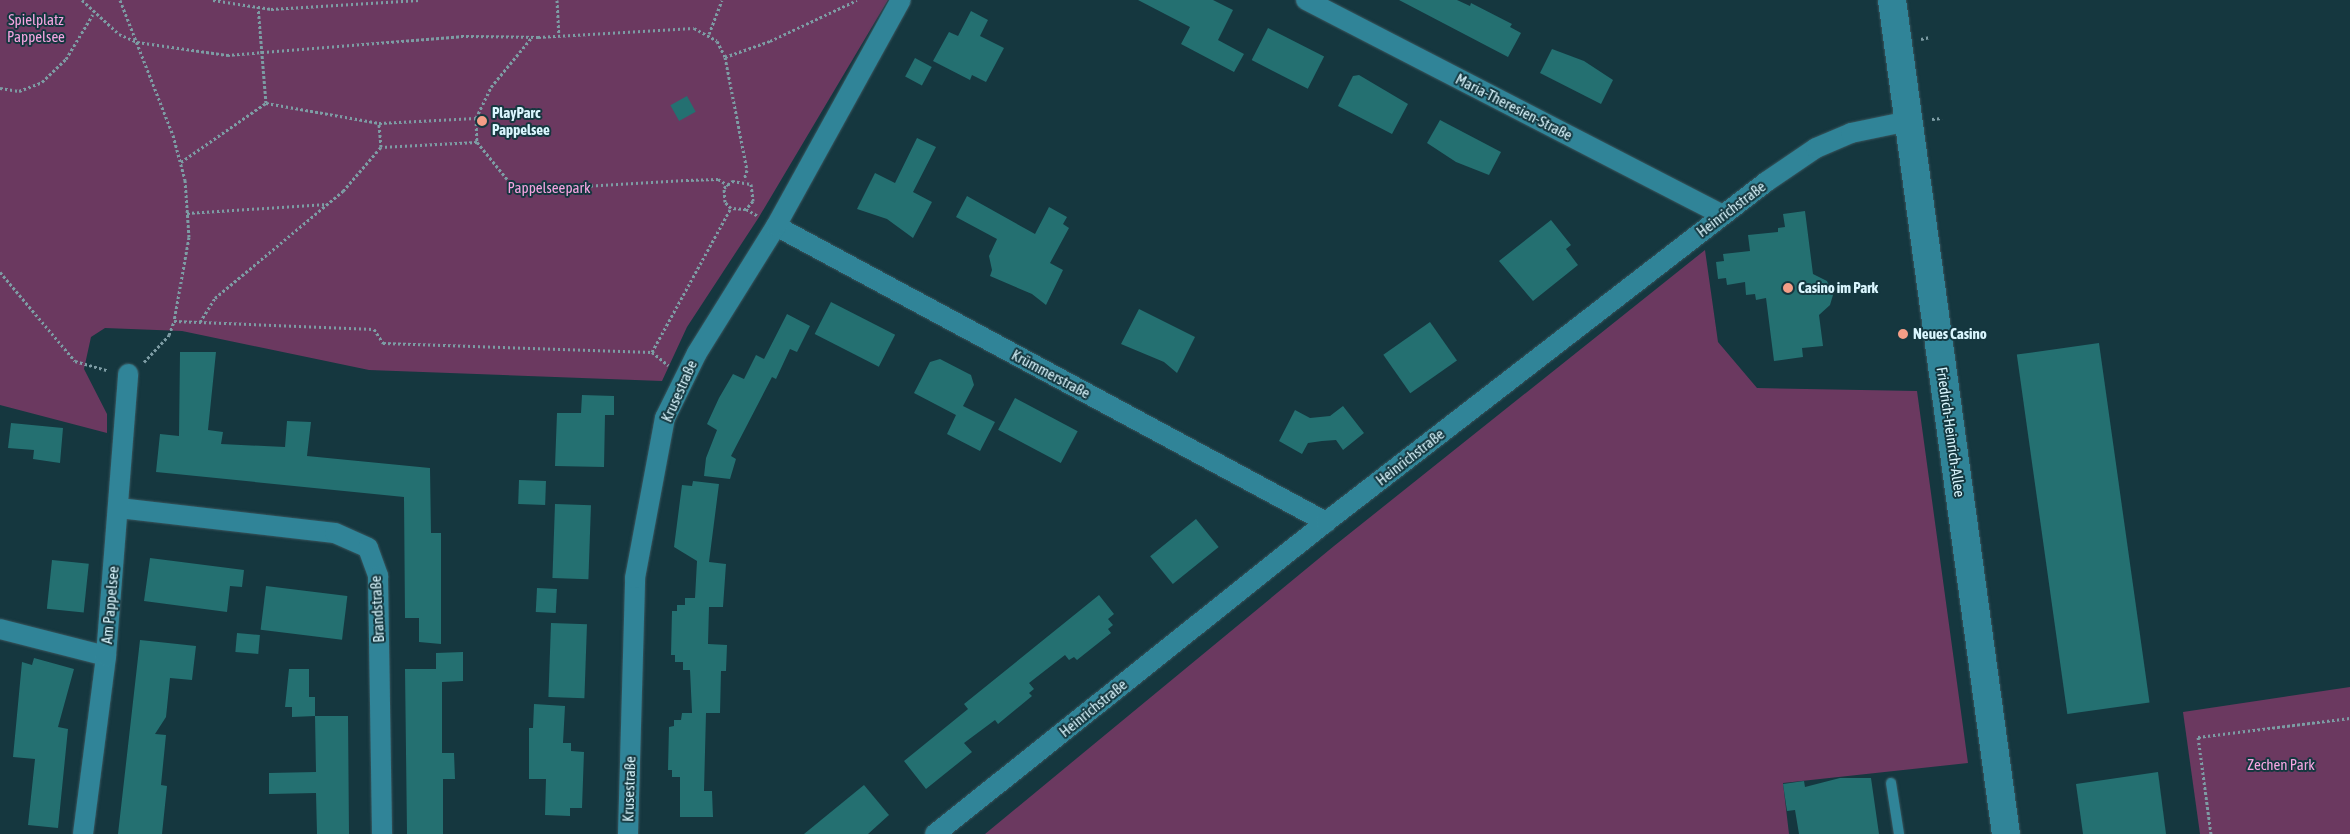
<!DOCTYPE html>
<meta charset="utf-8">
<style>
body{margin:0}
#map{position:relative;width:2350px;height:834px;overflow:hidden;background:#15373f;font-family:"Asap Condensed",sans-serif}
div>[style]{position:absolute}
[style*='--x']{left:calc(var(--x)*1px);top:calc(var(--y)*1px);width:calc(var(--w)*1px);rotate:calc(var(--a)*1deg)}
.green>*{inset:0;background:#6b3960}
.building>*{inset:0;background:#247071;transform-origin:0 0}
.path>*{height:3px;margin-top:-1.5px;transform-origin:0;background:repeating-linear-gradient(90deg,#7d9ca4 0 2.5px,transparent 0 5px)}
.roads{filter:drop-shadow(0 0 1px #39565e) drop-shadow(0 0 1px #39565e)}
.service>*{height:10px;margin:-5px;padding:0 5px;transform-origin:5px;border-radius:5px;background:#308498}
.minor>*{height:20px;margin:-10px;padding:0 10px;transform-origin:10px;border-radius:10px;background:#308498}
.secondary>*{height:28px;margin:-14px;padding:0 14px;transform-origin:14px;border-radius:14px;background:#308498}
.dots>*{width:14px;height:14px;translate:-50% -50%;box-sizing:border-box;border:2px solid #15373f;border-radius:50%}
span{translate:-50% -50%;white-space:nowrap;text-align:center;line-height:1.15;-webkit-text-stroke:4px #15373f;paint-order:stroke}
.park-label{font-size:15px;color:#f5a5e1}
.street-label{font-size:15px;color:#daf6fe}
.poi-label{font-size:15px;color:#daf6fe;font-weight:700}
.left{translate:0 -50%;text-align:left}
</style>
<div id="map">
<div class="green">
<div style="clip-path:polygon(0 0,888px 0,759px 217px,687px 327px,662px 381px,369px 370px,182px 331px,105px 328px,91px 337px,84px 369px,107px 414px,107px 433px,0 405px)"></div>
<div style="clip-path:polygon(1705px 250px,1718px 342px,1757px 388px,1917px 391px,1968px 763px,1783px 783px,1789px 834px,985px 834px,1334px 546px)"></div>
<div style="clip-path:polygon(2350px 687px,2350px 834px,2200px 834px,2183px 712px)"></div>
</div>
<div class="building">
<div style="clip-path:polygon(1138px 0,1213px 0,1233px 10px,1218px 40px,1244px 54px,1234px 72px,1181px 44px,1190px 27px)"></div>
<div style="clip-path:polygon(1399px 0,1457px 0,1470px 6px,1471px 3px,1512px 24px,1510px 27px,1521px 33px,1508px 57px)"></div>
<div style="clip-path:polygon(971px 11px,988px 20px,980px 36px,1004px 48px,986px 82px,972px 75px,970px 80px,933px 61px,949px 32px,958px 36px)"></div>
<div style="left:1268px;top:28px;width:63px;height:36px;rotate:27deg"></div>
<div style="clip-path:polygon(1552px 49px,1584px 61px,1613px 80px,1601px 104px,1540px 73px)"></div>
<div style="left:915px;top:58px;width:19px;height:21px;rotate:28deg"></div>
<div style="clip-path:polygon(1359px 75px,1408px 104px,1392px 134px,1338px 106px,1353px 76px)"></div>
<div style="left:687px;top:96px;width:18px;height:19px;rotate:61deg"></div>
<div style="clip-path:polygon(1440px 120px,1501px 152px,1489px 175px,1456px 162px,1427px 143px)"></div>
<div style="clip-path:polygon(917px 138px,936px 147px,913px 192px,932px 202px,913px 238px,887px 219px,857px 209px,875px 173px,895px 183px)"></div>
<div style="clip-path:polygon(967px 196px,1035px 234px,1049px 207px,1067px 217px,1063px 224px,1069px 228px,1050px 263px,1063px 270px,1046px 305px,1032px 294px,990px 276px,992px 270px,989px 256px,997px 239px,956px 217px)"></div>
<div style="clip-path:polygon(1805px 211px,1813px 274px,1827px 281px,1833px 295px,1830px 305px,1819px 315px,1823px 346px,1802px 348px,1803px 357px,1774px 361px,1766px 298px,1756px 300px,1755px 294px,1746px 295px,1745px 282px,1727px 285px,1726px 278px,1718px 279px,1716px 262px,1724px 261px,1723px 254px,1750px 251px,1748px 235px,1778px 232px,1778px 228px,1785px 227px,1783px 214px)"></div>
<div style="clip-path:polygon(1551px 220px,1571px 245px,1566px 249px,1578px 265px,1533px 301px,1499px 261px)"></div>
<div style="left:831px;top:302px;width:72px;height:36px;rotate:27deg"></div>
<div style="clip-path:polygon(1139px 309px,1195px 337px,1177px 373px,1164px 362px,1121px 344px)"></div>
<div style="clip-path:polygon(787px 314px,810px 326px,797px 352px,790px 349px,776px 379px,772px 377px,731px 456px,736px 459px,730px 479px,704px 476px,706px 458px,717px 430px,707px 424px,719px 398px,733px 374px,744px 379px,756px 355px,764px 359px)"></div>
<div style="left:1430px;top:322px;width:47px;height:57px;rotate:55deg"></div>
<div style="left:2099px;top:343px;width:363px;height:83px;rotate:82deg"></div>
<div style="clip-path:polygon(180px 352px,216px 352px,208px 430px,223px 432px,221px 444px,285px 447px,287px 421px,311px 422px,307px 456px,430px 468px,431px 533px,441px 533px,441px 644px,419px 642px,419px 618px,405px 618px,404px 497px,156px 472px,160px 434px,179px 436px)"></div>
<div style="clip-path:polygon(940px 359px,971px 375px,974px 385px,963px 406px,995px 422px,980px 451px,947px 434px,956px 415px,914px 393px,930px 362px)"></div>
<div style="clip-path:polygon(582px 395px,614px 396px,614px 415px,605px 415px,604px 467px,555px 466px,557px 413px,581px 413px)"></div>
<div style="left:1015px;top:398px;width:71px;height:36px;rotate:28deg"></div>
<div style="clip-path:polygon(1343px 406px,1364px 433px,1343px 450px,1336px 440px,1322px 441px,1308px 443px,1302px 454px,1279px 441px,1295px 410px,1310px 418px,1330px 416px)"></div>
<div style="clip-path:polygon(11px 423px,63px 428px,60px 463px,33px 459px,34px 450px,8px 448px)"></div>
<div style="left:519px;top:480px;width:27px;height:24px;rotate:2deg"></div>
<div style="clip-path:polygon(693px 481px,719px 484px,709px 562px,726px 564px,723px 607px,709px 607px,708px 644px,727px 645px,726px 671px,721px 671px,720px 713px,706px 713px,704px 791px,712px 791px,713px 817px,680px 817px,680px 777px,672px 777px,672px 770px,668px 770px,669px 727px,674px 726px,674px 720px,681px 720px,682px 713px,692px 713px,690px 670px,683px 670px,683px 662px,675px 662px,675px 655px,671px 655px,672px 611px,677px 611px,677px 605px,685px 605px,685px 598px,695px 598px,697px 561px,674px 547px,682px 485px,692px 486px)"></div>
<div style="left:555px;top:504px;width:36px;height:74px;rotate:2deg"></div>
<div style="left:1196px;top:519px;width:36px;height:59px;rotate:51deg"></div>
<div style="clip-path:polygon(150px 558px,244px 570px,242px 587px,230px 586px,227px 612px,144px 601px)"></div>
<div style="left:52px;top:560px;width:37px;height:49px;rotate:6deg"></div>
<div style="left:266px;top:586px;width:82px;height:44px;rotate:7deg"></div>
<div style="left:537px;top:588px;width:20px;height:24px;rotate:3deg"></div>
<div style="clip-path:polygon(1099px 595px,1114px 614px,1108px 619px,1113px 625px,1108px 629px,1111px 633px,1077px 660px,1074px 657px,1069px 660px,1065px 655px,1029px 683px,1034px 689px,1029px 693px,1032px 696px,998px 724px,995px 720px,964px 743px,972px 752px,926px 789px,904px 761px,968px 709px,964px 704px)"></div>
<div style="left:551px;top:623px;width:36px;height:74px;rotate:2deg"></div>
<div style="left:237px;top:633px;width:23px;height:19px;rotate:5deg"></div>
<div style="clip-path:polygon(140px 640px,196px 646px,192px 680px,170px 678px,166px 717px,155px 734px,166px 735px,161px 785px,167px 786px,162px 834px,118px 834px)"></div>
<div style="clip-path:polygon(463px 652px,463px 681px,442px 682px,442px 753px,454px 753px,455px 779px,443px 779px,443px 834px,407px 834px,405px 669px,436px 669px,436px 653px)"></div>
<div style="clip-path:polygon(34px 658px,74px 669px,58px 727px,68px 729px,58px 828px,28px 825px,35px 759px,13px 757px,22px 662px,32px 665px)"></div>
<div style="clip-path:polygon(289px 669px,309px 669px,309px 697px,315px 697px,315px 716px,292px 717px,292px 707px,285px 707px)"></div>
<div style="clip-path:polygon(534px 704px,565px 706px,563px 743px,571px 743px,571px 751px,584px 752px,582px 808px,570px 808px,570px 816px,545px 815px,546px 779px,529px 779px,529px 728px,533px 728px)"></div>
<div style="clip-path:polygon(315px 716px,348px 716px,349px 834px,317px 834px,316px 793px,269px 794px,269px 773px,316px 772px)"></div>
<div style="clip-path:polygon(2158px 772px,2166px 834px,2083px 834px,2076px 784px)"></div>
<div style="clip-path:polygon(1871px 778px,1879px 834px,1799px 834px,1795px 810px,1787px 811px,1783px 784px,1804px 781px,1805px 787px,1840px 778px)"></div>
<div style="clip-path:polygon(864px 785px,889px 815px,868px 834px,804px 834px)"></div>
</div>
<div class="path">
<div style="--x:82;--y:0;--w:50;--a:42.6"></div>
<div style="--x:119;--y:34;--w:20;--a:24"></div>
<div style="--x:137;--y:42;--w:91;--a:8.2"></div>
<div style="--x:227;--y:55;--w:235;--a:-4.6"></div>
<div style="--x:461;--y:36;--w:77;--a:0.7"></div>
<div style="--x:538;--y:37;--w:156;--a:-3.3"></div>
<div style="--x:694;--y:28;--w:26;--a:29"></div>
<div style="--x:717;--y:41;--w:18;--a:63"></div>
<div style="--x:725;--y:57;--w:115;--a:79"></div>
<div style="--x:747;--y:170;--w:10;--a:107"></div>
<div style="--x:120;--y:0;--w:145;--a:68.6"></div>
<div style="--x:173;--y:135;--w:47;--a:75.1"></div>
<div style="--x:185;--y:180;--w:57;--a:86"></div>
<div style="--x:189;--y:237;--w:85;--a:100.1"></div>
<div style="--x:213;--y:0;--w:59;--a:8.8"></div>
<div style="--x:271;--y:9;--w:149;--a:-3.5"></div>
<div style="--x:557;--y:0;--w:35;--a:87"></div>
<div style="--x:258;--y:6;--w:97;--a:85.3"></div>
<div style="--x:709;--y:34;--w:36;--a:-69"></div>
<div style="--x:1921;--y:39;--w:9;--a:-13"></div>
<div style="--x:725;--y:57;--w:48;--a:-19.6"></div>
<div style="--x:770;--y:41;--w:96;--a:-25.2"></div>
<div style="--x:0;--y:88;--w:19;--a:9"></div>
<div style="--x:19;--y:91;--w:25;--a:-21"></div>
<div style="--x:42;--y:82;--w:33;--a:-44"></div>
<div style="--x:66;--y:59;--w:52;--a:-59"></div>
<div style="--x:476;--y:118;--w:34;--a:-64"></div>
<div style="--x:491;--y:87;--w:65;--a:-50.6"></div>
<div style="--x:1932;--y:119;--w:10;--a:-6"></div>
<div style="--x:477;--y:142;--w:96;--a:177"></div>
<div style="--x:381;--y:147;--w:24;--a:-95"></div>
<div style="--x:379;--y:123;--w:97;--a:-3"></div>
<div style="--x:476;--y:118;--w:24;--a:88"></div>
<div style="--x:477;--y:142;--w:62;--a:50.9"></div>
<div style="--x:516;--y:190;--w:170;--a:-3.4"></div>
<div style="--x:686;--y:180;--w:32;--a:-2"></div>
<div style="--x:718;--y:179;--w:12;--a:31"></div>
<div style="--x:181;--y:162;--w:103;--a:-34.8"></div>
<div style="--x:266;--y:103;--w:115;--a:10"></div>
<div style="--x:746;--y:209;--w:15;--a:-176"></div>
<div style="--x:731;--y:208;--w:8;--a:-135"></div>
<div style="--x:725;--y:202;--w:14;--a:-94"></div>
<div style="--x:724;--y:188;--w:11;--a:-41"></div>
<div style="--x:732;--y:181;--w:19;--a:9"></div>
<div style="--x:751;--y:184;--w:17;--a:83"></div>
<div style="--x:753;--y:201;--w:11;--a:131"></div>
<div style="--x:746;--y:209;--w:14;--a:30"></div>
<div style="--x:187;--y:213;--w:140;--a:-3.7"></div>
<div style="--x:0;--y:272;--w:116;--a:49.9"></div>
<div style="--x:75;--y:361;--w:33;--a:16"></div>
<div style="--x:200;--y:322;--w:28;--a:-58"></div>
<div style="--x:215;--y:298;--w:167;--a:-39.9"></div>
<div style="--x:343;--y:191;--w:58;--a:-49.2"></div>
<div style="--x:652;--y:352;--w:164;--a:-61.3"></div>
<div style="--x:144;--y:362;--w:37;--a:-47"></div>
<div style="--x:169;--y:335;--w:15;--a:-70"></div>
<div style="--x:174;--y:321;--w:200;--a:2.3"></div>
<div style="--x:374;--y:329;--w:17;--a:57"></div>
<div style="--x:383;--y:343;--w:269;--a:1.9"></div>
<div style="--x:652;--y:352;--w:21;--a:39"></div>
<div style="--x:2211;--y:834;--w:98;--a:-97.6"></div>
<div style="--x:2198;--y:737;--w:153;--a:-7.1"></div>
</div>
<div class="roads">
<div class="service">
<div style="--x:1891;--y:783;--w:52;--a:81.1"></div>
</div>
<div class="minor">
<div style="--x:1306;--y:0;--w:468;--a:27.3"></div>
<div style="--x:776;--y:226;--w:625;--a:28.29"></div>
<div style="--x:119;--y:508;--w:217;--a:6.6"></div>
<div style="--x:335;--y:533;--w:36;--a:24"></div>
<div style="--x:368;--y:548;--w:30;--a:70"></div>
<div style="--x:378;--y:576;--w:258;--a:89.1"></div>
<div style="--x:0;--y:629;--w:109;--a:14.3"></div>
<div style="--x:83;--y:834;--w:179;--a:-82.6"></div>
<div style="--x:106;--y:656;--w:283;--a:-85.5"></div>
<div style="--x:628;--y:834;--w:256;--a:-88.4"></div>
<div style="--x:635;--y:578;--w:163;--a:-79.4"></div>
<div style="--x:665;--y:418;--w:72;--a:-63.8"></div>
<div style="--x:697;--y:353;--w:150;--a:-58.1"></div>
<div style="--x:776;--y:226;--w:258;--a:-61.1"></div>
<div style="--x:935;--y:834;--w:500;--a:-38.59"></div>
<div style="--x:1326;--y:522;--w:556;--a:-37.69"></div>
<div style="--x:1766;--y:182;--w:60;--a:-34.2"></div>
<div style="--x:1816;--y:148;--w:38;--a:-23"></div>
<div style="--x:1851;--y:133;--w:59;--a:-11.7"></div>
</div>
<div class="secondary">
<div style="--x:1892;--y:0;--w:842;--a:82.22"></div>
</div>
</div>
<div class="dots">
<div style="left:482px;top:121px;background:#f49e87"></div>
<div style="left:1788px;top:288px;background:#f49e87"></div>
<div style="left:1903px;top:334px;background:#f49e87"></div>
</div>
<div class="park-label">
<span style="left:36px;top:28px">Spielplatz<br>Pappelsee</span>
<span style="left:549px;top:188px">Pappelseepark</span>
<span style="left:2281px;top:765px">Zechen Park</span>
</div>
<div class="street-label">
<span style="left:1514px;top:107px;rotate:27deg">Maria-Theresien-Straße</span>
<span style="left:1731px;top:209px;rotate:-37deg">Heinrichstraße</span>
<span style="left:1051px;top:374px;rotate:28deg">Krümmerstraße</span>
<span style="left:679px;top:391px;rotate:-66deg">Krusestraße</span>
<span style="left:1951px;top:432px;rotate:82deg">Friedrich-Heinrich-Allee</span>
<span style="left:1410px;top:457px;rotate:-38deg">Heinrichstraße</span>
<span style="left:110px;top:605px;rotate:-85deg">Am Pappelsee</span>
<span style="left:377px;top:609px;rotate:-93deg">Brandstraße</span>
<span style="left:1093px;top:708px;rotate:-39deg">Heinrichstraße</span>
<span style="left:629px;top:789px;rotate:-88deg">Krusestraße</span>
</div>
<div class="poi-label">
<span class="left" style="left:492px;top:121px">PlayParc<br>Pappelsee</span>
<span class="left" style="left:1798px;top:288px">Casino im Park</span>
<span class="left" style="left:1913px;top:334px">Neues Casino</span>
</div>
</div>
